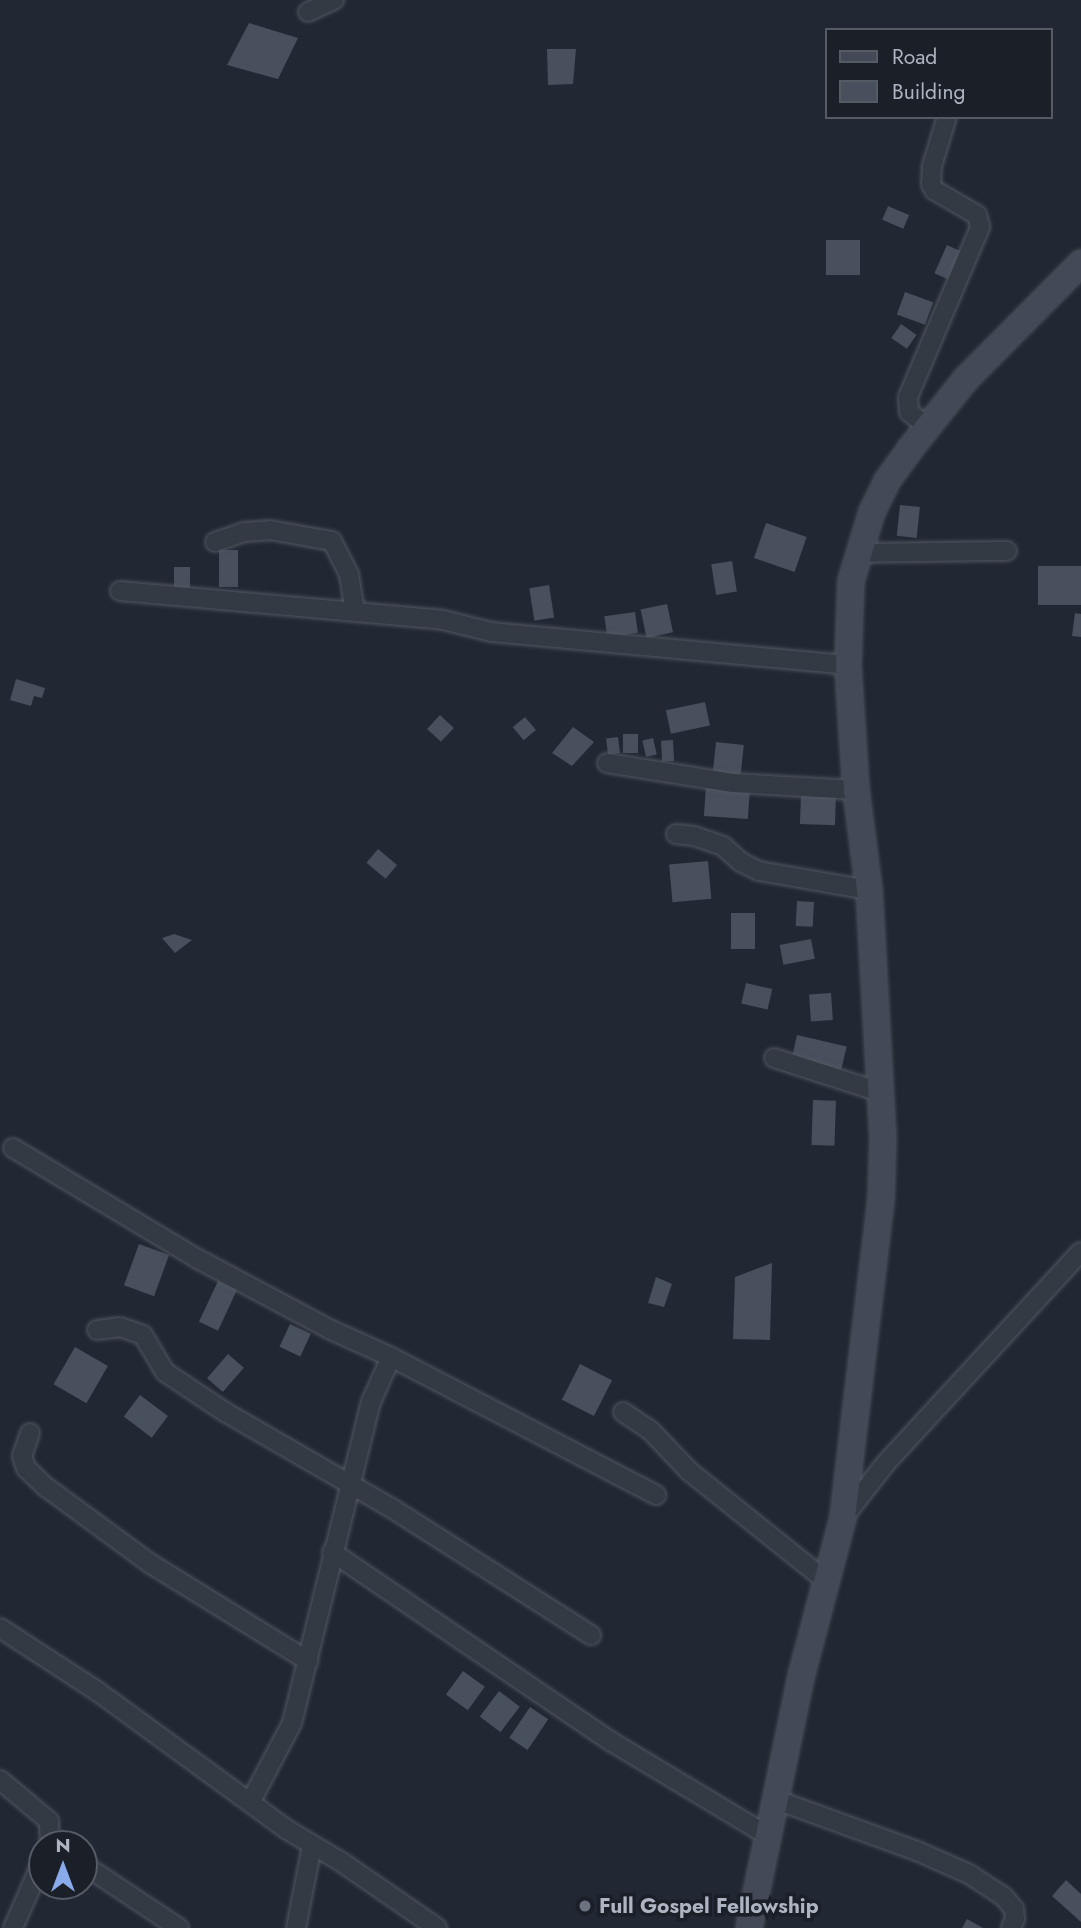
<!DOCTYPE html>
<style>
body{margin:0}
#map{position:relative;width:1081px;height:1928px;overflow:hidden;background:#212833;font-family:Jost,sans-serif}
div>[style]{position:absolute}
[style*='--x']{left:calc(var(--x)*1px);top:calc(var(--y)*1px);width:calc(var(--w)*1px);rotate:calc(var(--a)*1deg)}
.building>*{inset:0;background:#484f5d;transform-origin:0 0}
.roads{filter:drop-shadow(0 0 2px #525762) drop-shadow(0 0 2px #525762)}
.street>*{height:18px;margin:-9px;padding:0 9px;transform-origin:9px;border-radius:9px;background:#343a44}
.secondary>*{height:24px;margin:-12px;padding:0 12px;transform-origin:12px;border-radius:12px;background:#434956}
.dots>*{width:19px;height:19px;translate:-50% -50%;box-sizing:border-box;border:4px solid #1a1f28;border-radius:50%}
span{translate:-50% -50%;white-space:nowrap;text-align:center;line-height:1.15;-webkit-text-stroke:7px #1a1f28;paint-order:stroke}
.poi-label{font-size:21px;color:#aeb4c1;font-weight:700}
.left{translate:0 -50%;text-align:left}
.legend{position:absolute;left:825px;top:28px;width:228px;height:91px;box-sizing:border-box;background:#1a1f28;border:2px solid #555b65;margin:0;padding:9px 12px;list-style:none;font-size:21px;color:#aeb4c1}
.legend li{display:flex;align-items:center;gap:14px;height:35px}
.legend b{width:35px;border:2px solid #555b65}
.north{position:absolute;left:28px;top:1830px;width:70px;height:70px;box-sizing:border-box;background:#1a1f28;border:2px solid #555b65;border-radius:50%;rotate:0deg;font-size:19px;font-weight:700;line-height:28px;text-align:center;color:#aeb4c1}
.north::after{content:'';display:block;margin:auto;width:24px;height:32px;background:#89aaeb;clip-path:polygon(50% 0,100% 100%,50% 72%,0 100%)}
</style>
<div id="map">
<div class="building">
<div style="clip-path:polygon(249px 23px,298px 38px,278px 79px,227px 65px)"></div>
<div style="clip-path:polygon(547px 49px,576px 49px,573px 84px,548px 85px)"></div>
<div style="left:888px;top:206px;width:23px;height:15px;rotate:23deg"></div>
<div style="left:826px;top:240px;width:34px;height:35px"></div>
<div style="left:947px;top:245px;width:22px;height:31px;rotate:24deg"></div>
<div style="left:905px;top:292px;width:30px;height:24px;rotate:20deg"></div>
<div style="left:901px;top:324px;width:19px;height:17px;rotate:35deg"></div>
<div style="left:900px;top:505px;width:20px;height:31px;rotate:6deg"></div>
<div style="left:766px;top:523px;width:43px;height:37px;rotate:19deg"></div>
<div style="left:219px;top:550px;width:19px;height:37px"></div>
<div style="left:732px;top:561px;width:31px;height:21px;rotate:81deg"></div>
<div style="left:1038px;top:566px;width:43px;height:39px"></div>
<div style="left:174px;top:567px;width:16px;height:21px"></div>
<div style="left:549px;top:585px;width:33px;height:20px;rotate:81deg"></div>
<div style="left:667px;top:604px;width:29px;height:27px;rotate:78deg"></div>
<div style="left:635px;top:612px;width:21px;height:31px;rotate:82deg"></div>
<div style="clip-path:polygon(1075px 613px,1081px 614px,1081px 637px,1072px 636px)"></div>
<div style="clip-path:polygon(16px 679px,45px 688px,42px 698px,34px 696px,31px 706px,10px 700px)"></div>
<div style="left:705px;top:702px;width:24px;height:40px;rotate:78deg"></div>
<div style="left:440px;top:715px;width:19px;height:19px;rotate:43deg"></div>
<div style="left:525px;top:717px;width:17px;height:16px;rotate:50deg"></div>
<div style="clip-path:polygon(573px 727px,594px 742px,572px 766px,552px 753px)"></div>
<div style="left:623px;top:734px;width:15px;height:19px"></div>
<div style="left:618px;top:737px;width:16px;height:12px;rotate:83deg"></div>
<div style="left:653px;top:738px;width:17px;height:11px;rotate:77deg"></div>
<div style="left:673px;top:740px;width:21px;height:12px;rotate:87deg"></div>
<div style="left:716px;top:742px;width:28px;height:30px;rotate:6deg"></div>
<div style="left:706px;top:786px;width:44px;height:30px;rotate:4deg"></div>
<div style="left:801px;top:794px;width:35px;height:30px;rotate:2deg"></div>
<div style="left:378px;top:849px;width:25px;height:18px;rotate:40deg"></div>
<div style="left:708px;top:861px;width:38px;height:39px;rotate:85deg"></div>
<div style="left:797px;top:901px;width:17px;height:25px;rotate:3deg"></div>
<div style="left:731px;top:913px;width:24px;height:36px"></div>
<div style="clip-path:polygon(174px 934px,192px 940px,175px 953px,162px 938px)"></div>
<div style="left:811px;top:939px;width:20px;height:32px;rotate:79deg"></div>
<div style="left:746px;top:983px;width:27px;height:21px;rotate:13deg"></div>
<div style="left:831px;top:993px;width:27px;height:22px;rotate:86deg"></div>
<div style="left:797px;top:1035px;width:51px;height:24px;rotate:13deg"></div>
<div style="left:813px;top:1100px;width:23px;height:45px;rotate:2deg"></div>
<div style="left:139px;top:1244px;width:32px;height:44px;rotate:20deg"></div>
<div style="clip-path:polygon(772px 1263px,770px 1340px,733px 1339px,735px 1277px)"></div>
<div style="clip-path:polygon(656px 1277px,672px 1284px,664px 1307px,648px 1303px)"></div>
<div style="left:218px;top:1281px;width:21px;height:45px;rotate:25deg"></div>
<div style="left:290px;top:1324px;width:23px;height:25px;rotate:25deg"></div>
<div style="left:75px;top:1347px;width:38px;height:43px;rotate:30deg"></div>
<div style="left:228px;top:1354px;width:21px;height:32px;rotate:41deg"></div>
<div style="left:580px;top:1364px;width:36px;height:40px;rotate:27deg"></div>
<div style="left:140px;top:1395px;width:35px;height:27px;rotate:37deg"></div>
<div style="left:463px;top:1671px;width:27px;height:29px;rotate:36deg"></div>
<div style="left:499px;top:1691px;width:26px;height:32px;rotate:37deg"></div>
<div style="left:530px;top:1707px;width:22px;height:37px;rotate:34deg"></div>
<div style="clip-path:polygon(1066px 1880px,1081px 1894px,1081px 1922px,1052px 1896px)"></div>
<div style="clip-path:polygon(967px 1919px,983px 1928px,962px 1928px)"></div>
</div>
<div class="roads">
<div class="street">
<div style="--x:308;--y:12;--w:29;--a:-25"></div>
<div style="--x:928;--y:427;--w:24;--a:-142"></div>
<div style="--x:909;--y:412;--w:15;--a:-94"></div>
<div style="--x:908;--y:397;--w:185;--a:-67"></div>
<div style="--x:980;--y:227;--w:12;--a:-104"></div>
<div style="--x:977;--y:215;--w:50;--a:-149.8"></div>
<div style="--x:934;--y:190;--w:7;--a:-117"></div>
<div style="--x:931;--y:184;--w:18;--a:-87"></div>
<div style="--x:932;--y:166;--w:51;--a:-73"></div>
<div style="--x:215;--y:542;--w:31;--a:-19"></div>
<div style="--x:244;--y:532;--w:26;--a:-4"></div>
<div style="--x:270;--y:530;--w:63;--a:10.1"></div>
<div style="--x:332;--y:541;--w:37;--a:63"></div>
<div style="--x:349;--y:574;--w:38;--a:81"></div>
<div style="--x:857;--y:553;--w:150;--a:-0.8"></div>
<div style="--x:120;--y:591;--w:324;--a:5.1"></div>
<div style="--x:443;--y:620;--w:50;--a:13.8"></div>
<div style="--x:492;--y:632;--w:358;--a:5.3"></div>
<div style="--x:607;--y:763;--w:128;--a:9"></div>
<div style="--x:733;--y:783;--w:123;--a:3.3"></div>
<div style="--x:676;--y:834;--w:18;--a:6"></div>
<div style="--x:694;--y:836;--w:31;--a:19"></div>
<div style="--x:723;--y:846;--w:24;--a:42"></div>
<div style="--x:741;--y:862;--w:20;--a:27"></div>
<div style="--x:759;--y:871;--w:112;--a:9.8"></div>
<div style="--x:774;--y:1058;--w:111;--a:17.8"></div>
<div style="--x:13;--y:1148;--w:216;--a:31"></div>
<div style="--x:198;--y:1259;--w:149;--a:28.1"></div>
<div style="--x:329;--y:1329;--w:68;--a:24.3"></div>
<div style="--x:391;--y:1357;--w:299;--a:27.5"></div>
<div style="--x:97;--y:1330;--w:23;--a:-7"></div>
<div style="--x:120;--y:1327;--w:24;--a:19"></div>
<div style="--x:143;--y:1335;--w:43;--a:59.3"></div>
<div style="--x:165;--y:1372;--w:72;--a:33.7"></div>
<div style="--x:225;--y:1412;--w:194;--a:30"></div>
<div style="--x:393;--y:1509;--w:235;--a:32.5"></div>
<div style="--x:623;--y:1412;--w:32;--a:34"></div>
<div style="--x:650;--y:1430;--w:57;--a:46.4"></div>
<div style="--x:689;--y:1471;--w:174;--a:38.7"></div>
<div style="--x:30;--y:1433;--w:24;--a:109"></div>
<div style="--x:22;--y:1456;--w:13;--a:72"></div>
<div style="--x:26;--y:1468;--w:28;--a:44"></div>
<div style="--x:46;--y:1487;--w:130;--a:36.3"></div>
<div style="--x:151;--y:1564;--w:185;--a:31.7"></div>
<div style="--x:843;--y:1518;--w:70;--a:-52"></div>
<div style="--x:886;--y:1463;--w:287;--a:-47.3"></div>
<div style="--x:332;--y:1552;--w:338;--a:34.2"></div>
<div style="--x:612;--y:1742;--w:181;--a:31"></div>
<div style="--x:0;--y:1628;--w:116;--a:33"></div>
<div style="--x:97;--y:1691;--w:234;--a:36.1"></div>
<div style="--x:286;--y:1829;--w:63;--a:30.7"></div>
<div style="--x:340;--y:1861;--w:118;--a:34.6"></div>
<div style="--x:0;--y:1780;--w:64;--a:39.9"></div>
<div style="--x:49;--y:1821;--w:23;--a:88"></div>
<div style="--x:774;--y:1799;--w:152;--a:20"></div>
<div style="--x:917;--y:1851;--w:57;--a:23.9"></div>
<div style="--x:969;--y:1874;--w:42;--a:33.3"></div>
<div style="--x:1004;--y:1897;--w:16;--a:50"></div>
<div style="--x:1014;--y:1909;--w:10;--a:84"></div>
<div style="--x:1015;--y:1919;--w:10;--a:114"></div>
<div style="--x:251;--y:1801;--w:88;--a:-62.3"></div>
<div style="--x:292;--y:1723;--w:331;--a:-76.2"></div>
<div style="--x:371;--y:1402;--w:49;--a:-66"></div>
<div style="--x:84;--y:1865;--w:114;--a:33.6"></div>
<div style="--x:13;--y:1928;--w:72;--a:-66.3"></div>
<div style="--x:296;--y:1928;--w:84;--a:-79"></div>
</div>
<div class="secondary">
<div style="--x:749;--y:1928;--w:260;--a:-78.3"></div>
<div style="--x:802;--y:1673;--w:160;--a:-75.2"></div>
<div style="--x:843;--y:1518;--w:320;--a:-83.2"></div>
<div style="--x:881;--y:1200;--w:61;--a:-88.1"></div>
<div style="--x:883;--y:1139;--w:249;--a:-93.2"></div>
<div style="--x:869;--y:890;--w:101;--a:-97.4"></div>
<div style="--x:856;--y:790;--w:125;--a:-93.7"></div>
<div style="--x:848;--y:665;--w:84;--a:-88"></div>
<div style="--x:851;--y:581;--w:72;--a:-73.1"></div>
<div style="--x:872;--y:512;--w:34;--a:-64"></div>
<div style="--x:887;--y:481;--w:39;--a:-54"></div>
<div style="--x:910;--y:449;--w:88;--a:-51.4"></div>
<div style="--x:965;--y:380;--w:165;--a:-45.2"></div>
</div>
</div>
<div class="dots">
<div style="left:585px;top:1906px;background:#6b7280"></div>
</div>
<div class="poi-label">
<span class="left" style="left:599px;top:1906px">Full Gospel Fellowship</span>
</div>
<ul class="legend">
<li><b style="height:9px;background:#434956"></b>Road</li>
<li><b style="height:19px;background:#484f5d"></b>Building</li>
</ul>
<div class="north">N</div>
</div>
